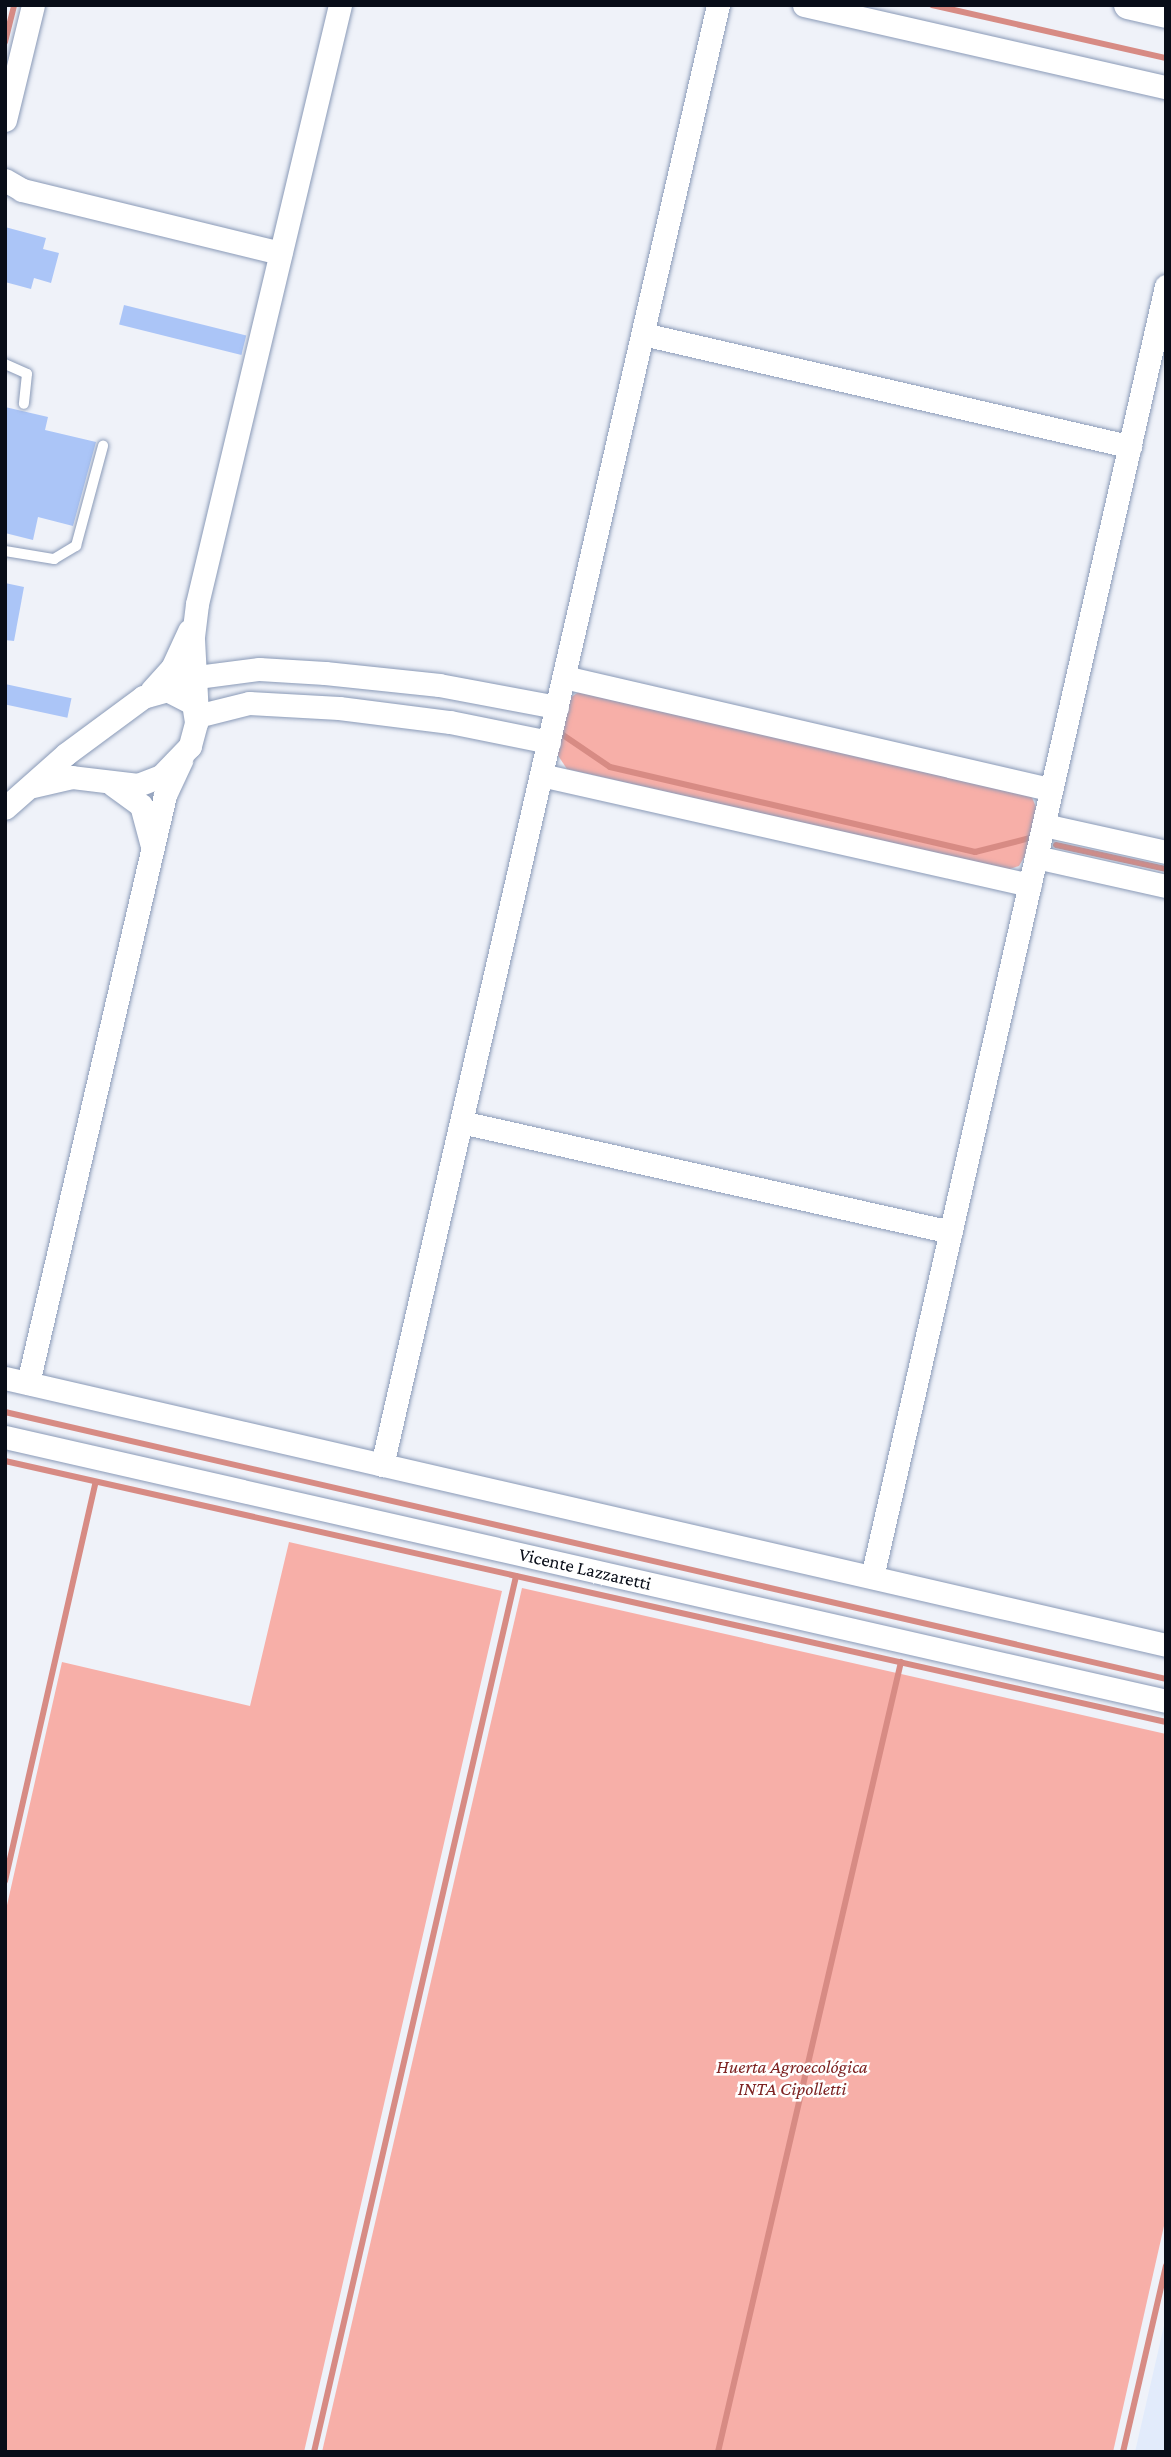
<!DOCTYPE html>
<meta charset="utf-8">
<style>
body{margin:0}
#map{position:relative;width:1171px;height:2457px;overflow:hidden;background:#eff2f9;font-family:"Crimson Pro",serif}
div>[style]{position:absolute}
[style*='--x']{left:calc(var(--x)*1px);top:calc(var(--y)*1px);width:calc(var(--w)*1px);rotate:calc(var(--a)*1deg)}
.built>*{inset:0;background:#e2ebfb}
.green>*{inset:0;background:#f7afa8}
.stream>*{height:6px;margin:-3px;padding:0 3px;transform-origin:3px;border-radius:3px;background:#d78b84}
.building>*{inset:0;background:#abc5f7;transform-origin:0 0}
.roads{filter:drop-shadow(0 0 2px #8a9ab7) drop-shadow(0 0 2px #8a9ab7)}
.service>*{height:10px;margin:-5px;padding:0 5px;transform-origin:5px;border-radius:5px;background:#fff}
.minor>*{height:23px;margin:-11.5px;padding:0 11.5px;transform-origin:11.5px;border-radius:11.5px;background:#fff}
.tertiary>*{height:28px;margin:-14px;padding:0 14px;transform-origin:14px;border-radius:14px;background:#fff}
span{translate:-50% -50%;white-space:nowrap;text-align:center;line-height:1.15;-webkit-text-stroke:5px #fff;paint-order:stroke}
.street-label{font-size:19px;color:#080d18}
.park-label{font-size:19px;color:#7d2322;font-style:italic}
.frame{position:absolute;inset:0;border:7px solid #080d18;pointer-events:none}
</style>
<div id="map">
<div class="built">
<div style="clip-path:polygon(1166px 2317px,1166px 2452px,1135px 2452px)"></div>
</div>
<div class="green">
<div style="clip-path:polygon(580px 691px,1031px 795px,1036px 807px,1026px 854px,1019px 866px,1007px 870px,567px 769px,557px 754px,570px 698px)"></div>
<div style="clip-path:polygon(289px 1542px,502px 1591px,304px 2452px,5px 2452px,5px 1914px,62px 1662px,250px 1706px)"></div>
<div style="clip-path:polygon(522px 1588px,1166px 1734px,1166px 2217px,1113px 2452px,322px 2452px)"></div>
</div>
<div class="stream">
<div style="--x:932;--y:5;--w:240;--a:12.8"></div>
<div style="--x:5;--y:42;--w:38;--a:-76"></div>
<div style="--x:560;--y:733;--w:60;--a:34.2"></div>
<div style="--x:610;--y:767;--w:375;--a:13.1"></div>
<div style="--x:975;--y:852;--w:57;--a:-14.3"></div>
<div style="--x:1056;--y:845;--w:113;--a:12.3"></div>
<div style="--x:5;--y:1412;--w:1191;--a:12.95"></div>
<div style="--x:5;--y:1461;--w:1190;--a:12.67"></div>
<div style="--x:5;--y:1881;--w:409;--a:-77.2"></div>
<div style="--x:314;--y:2452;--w:899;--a:-77.01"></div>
<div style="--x:718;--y:2452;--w:811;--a:-76.96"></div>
<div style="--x:1123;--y:2452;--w:191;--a:-77"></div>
</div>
<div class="building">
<div style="clip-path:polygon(5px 227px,46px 238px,43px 249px,59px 253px,51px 283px,34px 278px,31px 289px,5px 282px)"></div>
<div style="left:124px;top:305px;width:126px;height:20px;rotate:14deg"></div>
<div style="clip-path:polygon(5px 407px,48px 417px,45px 430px,96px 442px,73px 526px,38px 517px,33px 540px,5px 533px)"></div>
<div style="clip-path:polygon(5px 583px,24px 587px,14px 641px,5px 640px)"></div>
<div style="left:5px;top:684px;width:68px;height:20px;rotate:12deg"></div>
</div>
<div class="roads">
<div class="service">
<div style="--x:5;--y:364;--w:24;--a:24"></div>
<div style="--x:27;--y:374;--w:30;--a:96"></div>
<div style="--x:5;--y:551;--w:50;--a:9.3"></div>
<div style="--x:54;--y:559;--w:26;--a:-31"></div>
<div style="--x:76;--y:546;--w:104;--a:-74.9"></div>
</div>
<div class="minor">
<div style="--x:340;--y:5;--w:616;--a:103.43"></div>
<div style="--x:197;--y:604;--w:35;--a:97"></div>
<div style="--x:193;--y:639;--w:77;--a:87"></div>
<div style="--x:197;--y:716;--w:54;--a:-14"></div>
<div style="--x:249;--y:703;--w:90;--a:3.2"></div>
<div style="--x:339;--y:708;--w:112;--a:7.2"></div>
<div style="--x:450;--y:722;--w:101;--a:11.4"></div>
<div style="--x:804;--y:5;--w:371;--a:12.8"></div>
<div style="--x:5;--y:120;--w:118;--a:-76.3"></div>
<div style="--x:5;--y:180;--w:20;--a:30"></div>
<div style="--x:22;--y:190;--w:266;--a:13.7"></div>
<div style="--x:643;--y:334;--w:500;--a:13"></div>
<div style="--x:564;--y:677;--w:500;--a:13"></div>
<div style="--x:182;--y:679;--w:78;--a:-7.4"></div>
<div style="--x:259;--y:669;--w:66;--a:3.5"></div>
<div style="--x:325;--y:673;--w:115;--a:6"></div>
<div style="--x:439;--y:685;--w:120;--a:10.6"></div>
<div style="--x:152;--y:690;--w:30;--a:-48"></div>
<div style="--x:172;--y:668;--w:41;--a:-65.3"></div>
<div style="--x:541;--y:775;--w:501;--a:12.68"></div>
<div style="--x:113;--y:785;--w:34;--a:36"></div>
<div style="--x:141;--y:805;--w:39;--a:75"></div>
<div style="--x:5;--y:808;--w:81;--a:-41.5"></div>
<div style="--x:66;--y:754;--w:96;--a:-36.5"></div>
<div style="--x:143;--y:697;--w:25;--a:-16"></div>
<div style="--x:167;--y:690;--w:29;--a:27"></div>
<div style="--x:193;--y:703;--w:20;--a:81"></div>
<div style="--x:196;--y:723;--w:24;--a:105"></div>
<div style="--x:190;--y:746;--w:42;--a:134"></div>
<div style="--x:161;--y:776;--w:25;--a:159"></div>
<div style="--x:138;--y:785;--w:66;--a:-173.1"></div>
<div style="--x:72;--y:777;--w:40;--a:167"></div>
<div style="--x:1044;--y:825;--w:125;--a:12.5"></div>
<div style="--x:1036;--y:857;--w:133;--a:12.6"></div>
<div style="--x:461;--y:1122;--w:502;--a:12.65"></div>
<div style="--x:5;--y:1378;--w:1191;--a:12.95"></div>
<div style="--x:28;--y:1383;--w:604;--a:-76.88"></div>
<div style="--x:165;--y:795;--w:38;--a:-65"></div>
<div style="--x:5;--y:1437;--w:1191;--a:12.81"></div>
<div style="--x:382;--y:1465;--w:1498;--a:-77.04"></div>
<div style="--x:872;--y:1577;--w:1324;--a:-77.17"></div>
</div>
<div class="tertiary">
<div style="--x:1128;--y:5;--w:39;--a:13"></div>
</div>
</div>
<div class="street-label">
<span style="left:585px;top:1569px;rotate:13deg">Vicente Lazzaretti</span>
</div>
<div class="park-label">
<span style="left:792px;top:2078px">Huerta Agroecológica<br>INTA Cipolletti</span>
</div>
<div class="frame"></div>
</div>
